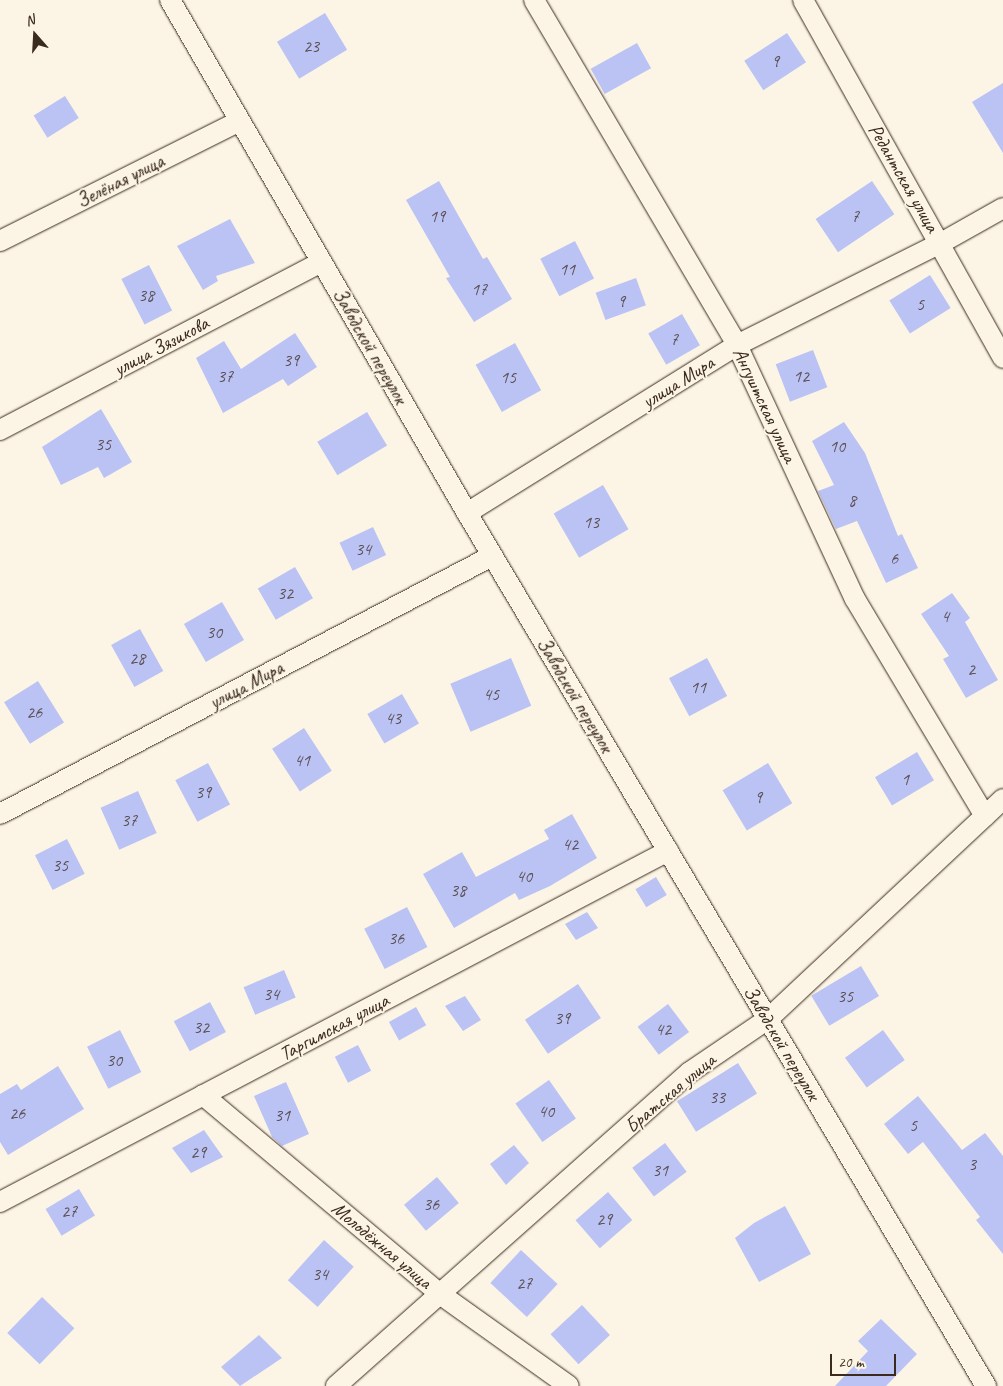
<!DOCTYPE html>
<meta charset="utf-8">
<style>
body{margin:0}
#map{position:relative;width:1003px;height:1386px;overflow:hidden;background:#fcf5e5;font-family:Caveat,sans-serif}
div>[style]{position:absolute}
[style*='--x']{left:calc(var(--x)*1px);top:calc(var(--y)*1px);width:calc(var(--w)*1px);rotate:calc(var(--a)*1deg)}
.building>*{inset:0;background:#bbc3f5;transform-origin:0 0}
.roads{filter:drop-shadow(0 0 1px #3b2a1e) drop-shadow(0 0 1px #3b2a1e)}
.street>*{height:20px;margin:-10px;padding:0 10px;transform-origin:10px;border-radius:10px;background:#fcf5e5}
span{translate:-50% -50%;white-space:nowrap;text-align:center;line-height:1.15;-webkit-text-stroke:4px #fcf5e5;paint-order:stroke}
.number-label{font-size:18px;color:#5b5054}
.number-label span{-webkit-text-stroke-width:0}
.street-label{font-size:20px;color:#3b2a1e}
.north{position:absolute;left:10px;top:10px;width:50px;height:50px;-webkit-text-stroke:4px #fcf5e5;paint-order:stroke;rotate:341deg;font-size:14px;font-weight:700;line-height:20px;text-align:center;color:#3b2a1e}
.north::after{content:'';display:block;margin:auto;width:18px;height:22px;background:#3b2a1e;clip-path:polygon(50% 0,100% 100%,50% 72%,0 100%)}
.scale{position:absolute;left:830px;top:1354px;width:66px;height:22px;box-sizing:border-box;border:2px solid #3b2a1e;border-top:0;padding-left:6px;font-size:15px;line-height:18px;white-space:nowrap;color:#3b2a1e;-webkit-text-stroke:4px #fcf5e5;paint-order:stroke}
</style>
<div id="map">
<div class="building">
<div style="left:325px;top:13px;width:43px;height:56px;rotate:59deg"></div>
<div style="left:787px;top:33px;width:35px;height:51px;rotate:57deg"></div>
<div style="left:637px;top:43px;width:29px;height:53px;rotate:61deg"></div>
<div style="clip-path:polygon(1003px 83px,1003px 153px,972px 102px)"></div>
<div style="left:65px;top:96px;width:26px;height:37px;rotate:58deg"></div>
<div style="clip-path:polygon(439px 181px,483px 259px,487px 257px,512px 299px,474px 322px,446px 278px,450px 277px,406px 200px)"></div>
<div style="left:872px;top:181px;width:40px;height:68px;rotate:56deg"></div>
<div style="clip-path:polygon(230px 219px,255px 263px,216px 276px,218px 281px,203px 290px,177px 246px)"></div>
<div style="left:575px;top:241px;width:42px;height:39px;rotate:63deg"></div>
<div style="left:149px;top:265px;width:51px;height:31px;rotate:63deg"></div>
<div style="left:930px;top:275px;width:39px;height:48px;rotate:58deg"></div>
<div style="left:636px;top:278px;width:29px;height:43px;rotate:70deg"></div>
<div style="left:682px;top:314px;width:36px;height:39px;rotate:60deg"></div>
<div style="clip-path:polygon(295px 333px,317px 367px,288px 386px,283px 379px,223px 413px,196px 358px,224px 341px,241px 369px)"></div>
<div style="left:515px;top:343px;width:54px;height:45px;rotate:61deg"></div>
<div style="left:813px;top:350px;width:40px;height:40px;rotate:69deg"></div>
<div style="clip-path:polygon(101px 409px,132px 462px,104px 478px,98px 467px,61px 485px,42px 447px)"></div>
<div style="left:367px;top:412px;width:39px;height:58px;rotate:59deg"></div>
<div style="clip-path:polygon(844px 422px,865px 453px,898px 536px,902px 534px,918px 568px,886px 583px,857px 521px,836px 529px,818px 491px,834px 485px,812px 441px)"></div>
<div style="left:603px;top:485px;width:51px;height:57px;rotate:60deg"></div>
<div style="left:373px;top:527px;width:31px;height:37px;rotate:65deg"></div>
<div style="left:295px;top:567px;width:36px;height:43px;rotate:60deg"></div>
<div style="clip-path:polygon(952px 593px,970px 618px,965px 622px,998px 680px,966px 698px,943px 659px,949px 656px,921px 614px)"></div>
<div style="left:222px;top:602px;width:44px;height:44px;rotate:60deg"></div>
<div style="left:140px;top:629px;width:48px;height:33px;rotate:61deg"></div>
<div style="left:511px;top:658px;width:52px;height:66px;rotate:67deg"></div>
<div style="left:707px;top:658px;width:43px;height:43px;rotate:62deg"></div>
<div style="left:38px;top:681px;width:49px;height:40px;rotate:58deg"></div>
<div style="left:402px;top:694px;width:34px;height:40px;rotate:60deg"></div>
<div style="left:304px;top:728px;width:51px;height:38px;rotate:57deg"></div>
<div style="left:917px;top:752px;width:33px;height:49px;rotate:59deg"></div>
<div style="left:208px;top:763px;width:47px;height:37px;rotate:62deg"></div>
<div style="left:768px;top:763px;width:47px;height:53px;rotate:59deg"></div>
<div style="left:138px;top:791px;width:46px;height:41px;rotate:66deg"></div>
<div style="clip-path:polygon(572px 814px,597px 858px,550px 886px,519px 900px,515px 893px,454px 928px,423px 874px,462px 852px,476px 877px,549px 839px,544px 830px)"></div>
<div style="left:67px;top:839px;width:39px;height:36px;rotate:63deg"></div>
<div style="left:656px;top:877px;width:21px;height:24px;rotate:59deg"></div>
<div style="left:407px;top:907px;width:45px;height:48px;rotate:63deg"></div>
<div style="clip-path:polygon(587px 912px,598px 928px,576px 940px,565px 924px)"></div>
<div style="left:861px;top:966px;width:35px;height:58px;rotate:59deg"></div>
<div style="left:284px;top:970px;width:30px;height:44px;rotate:67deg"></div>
<div style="left:578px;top:984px;width:41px;height:64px;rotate:56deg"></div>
<div style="clip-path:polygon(465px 996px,481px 1020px,463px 1031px,445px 1006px)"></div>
<div style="left:210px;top:1002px;width:34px;height:41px;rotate:62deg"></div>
<div style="left:668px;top:1004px;width:35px;height:38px;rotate:53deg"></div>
<div style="left:416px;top:1007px;width:21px;height:31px;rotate:61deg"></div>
<div style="left:120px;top:1030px;width:47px;height:37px;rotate:63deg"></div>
<div style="left:883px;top:1030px;width:37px;height:47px;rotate:54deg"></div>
<div style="left:358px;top:1045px;width:29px;height:26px;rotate:63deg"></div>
<div style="left:738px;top:1063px;width:36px;height:72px;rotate:58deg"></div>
<div style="clip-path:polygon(58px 1066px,84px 1109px,8px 1155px,0 1142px,0 1094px,17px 1084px,21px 1090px)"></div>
<div style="left:549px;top:1080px;width:47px;height:41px;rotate:55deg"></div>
<div style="clip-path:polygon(286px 1082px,309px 1134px,282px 1146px,272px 1137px,254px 1096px)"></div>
<div style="clip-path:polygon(918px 1096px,962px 1150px,985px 1133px,1003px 1156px,1003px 1254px,976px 1220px,980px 1217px,923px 1142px,908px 1154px,884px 1124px)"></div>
<div style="clip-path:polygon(204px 1130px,223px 1157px,191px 1173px,172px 1148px)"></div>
<div style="left:665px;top:1143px;width:36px;height:41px;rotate:53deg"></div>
<div style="clip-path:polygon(514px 1145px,529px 1163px,506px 1185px,490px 1164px)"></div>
<div style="left:437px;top:1177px;width:34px;height:43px;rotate:50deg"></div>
<div style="left:79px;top:1189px;width:31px;height:39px;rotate:59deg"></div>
<div style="left:608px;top:1192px;width:37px;height:43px;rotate:49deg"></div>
<div style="clip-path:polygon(785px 1206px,811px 1254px,759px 1282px,735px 1238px,754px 1223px)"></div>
<div style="left:324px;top:1240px;width:40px;height:54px;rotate:42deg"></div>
<div style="left:521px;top:1250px;width:50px;height:45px;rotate:43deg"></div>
<div style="left:42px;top:1297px;width:45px;height:50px;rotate:44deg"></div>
<div style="left:582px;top:1305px;width:41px;height:43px;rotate:47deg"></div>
<div style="clip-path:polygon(881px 1319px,917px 1354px,886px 1386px,835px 1386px,868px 1351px,858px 1341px)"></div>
<div style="clip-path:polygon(259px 1335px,282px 1358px,240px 1386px,221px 1367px)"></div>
</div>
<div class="roads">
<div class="street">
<div style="--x:170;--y:0;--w:593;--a:59.93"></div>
<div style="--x:467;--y:513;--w:1016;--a:59.27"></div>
<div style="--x:534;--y:0;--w:400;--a:59.5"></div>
<div style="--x:737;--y:345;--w:280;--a:65.1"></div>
<div style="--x:855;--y:599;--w:253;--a:59.1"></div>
<div style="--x:803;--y:0;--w:410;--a:60.8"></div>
<div style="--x:0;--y:241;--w:268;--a:-26.6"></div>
<div style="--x:0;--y:430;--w:363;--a:-27.6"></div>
<div style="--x:467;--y:513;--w:318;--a:-31.9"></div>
<div style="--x:737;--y:345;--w:228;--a:-26.6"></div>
<div style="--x:941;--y:243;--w:71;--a:-29.4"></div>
<div style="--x:0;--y:814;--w:556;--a:-27.67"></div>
<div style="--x:203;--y:1095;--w:309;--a:40"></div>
<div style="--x:440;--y:1294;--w:158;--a:35.5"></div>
<div style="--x:0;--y:1202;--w:755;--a:-27.72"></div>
<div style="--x:336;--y:1386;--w:473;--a:-41.6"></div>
<div style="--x:690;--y:1072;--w:94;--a:-34.2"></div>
<div style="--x:768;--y:1019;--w:322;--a:-43.1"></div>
</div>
</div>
<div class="number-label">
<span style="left:311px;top:46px">23</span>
<span style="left:775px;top:61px">9</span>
<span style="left:437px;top:216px">19</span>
<span style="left:855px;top:216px">7</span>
<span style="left:567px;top:269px">11</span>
<span style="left:479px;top:289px">17</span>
<span style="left:146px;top:295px">38</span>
<span style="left:621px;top:301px">9</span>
<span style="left:920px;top:304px">5</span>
<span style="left:674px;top:339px">7</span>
<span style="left:291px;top:360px">39</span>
<span style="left:225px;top:376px">37</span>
<span style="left:801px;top:376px">12</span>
<span style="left:508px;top:377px">15</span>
<span style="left:103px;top:444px">35</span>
<span style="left:837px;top:446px">10</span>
<span style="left:852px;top:500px">8</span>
<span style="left:591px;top:522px">13</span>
<span style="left:363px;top:549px">34</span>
<span style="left:894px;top:558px">6</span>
<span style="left:285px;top:593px">32</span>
<span style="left:945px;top:616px">4</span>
<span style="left:214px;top:632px">30</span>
<span style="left:137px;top:658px">28</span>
<span style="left:971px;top:669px">2</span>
<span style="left:698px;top:687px">11</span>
<span style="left:491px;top:694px">45</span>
<span style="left:34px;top:712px">26</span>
<span style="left:393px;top:718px">43</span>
<span style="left:302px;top:760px">41</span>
<span style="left:905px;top:779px">1</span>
<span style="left:203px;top:792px">39</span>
<span style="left:758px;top:797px">9</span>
<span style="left:129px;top:820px">37</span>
<span style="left:570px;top:844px">42</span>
<span style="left:60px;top:865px">35</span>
<span style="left:524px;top:876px">40</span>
<span style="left:458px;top:890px">38</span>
<span style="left:396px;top:938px">36</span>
<span style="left:271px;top:994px">34</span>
<span style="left:845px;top:996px">35</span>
<span style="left:562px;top:1018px">39</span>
<span style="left:201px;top:1027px">32</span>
<span style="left:663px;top:1029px">42</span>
<span style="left:114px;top:1060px">30</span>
<span style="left:717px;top:1097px">33</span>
<span style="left:546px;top:1111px">40</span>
<span style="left:17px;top:1113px">26</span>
<span style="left:282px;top:1115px">31</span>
<span style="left:913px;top:1125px">5</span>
<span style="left:198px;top:1152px">29</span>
<span style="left:972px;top:1164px">3</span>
<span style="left:660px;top:1170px">31</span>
<span style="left:431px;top:1204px">36</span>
<span style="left:69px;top:1211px">27</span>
<span style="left:604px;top:1219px">29</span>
<span style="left:320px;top:1274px">34</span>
<span style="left:524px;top:1283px">27</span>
</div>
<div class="street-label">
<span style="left:904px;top:178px;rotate:60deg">Редантская улица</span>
<span style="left:120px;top:181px;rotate:-27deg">Зелёная улица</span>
<span style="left:161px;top:346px;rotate:-28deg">улица Зязикова</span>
<span style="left:370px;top:346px;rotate:60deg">Заводской переулок</span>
<span style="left:678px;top:382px;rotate:-32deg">улица Мира</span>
<span style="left:765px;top:405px;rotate:65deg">Ангуштская улица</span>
<span style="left:246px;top:685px;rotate:-28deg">улица Мира</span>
<span style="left:575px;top:695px;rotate:59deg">Заводской переулок</span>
<span style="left:334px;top:1027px;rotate:-28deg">Таргимская улица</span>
<span style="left:782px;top:1043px;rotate:59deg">Заводской переулок</span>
<span style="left:670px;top:1093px;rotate:-40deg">Братская улица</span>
<span style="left:382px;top:1245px;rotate:40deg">Молодёжная улица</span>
</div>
<div class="north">N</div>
<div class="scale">20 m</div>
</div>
